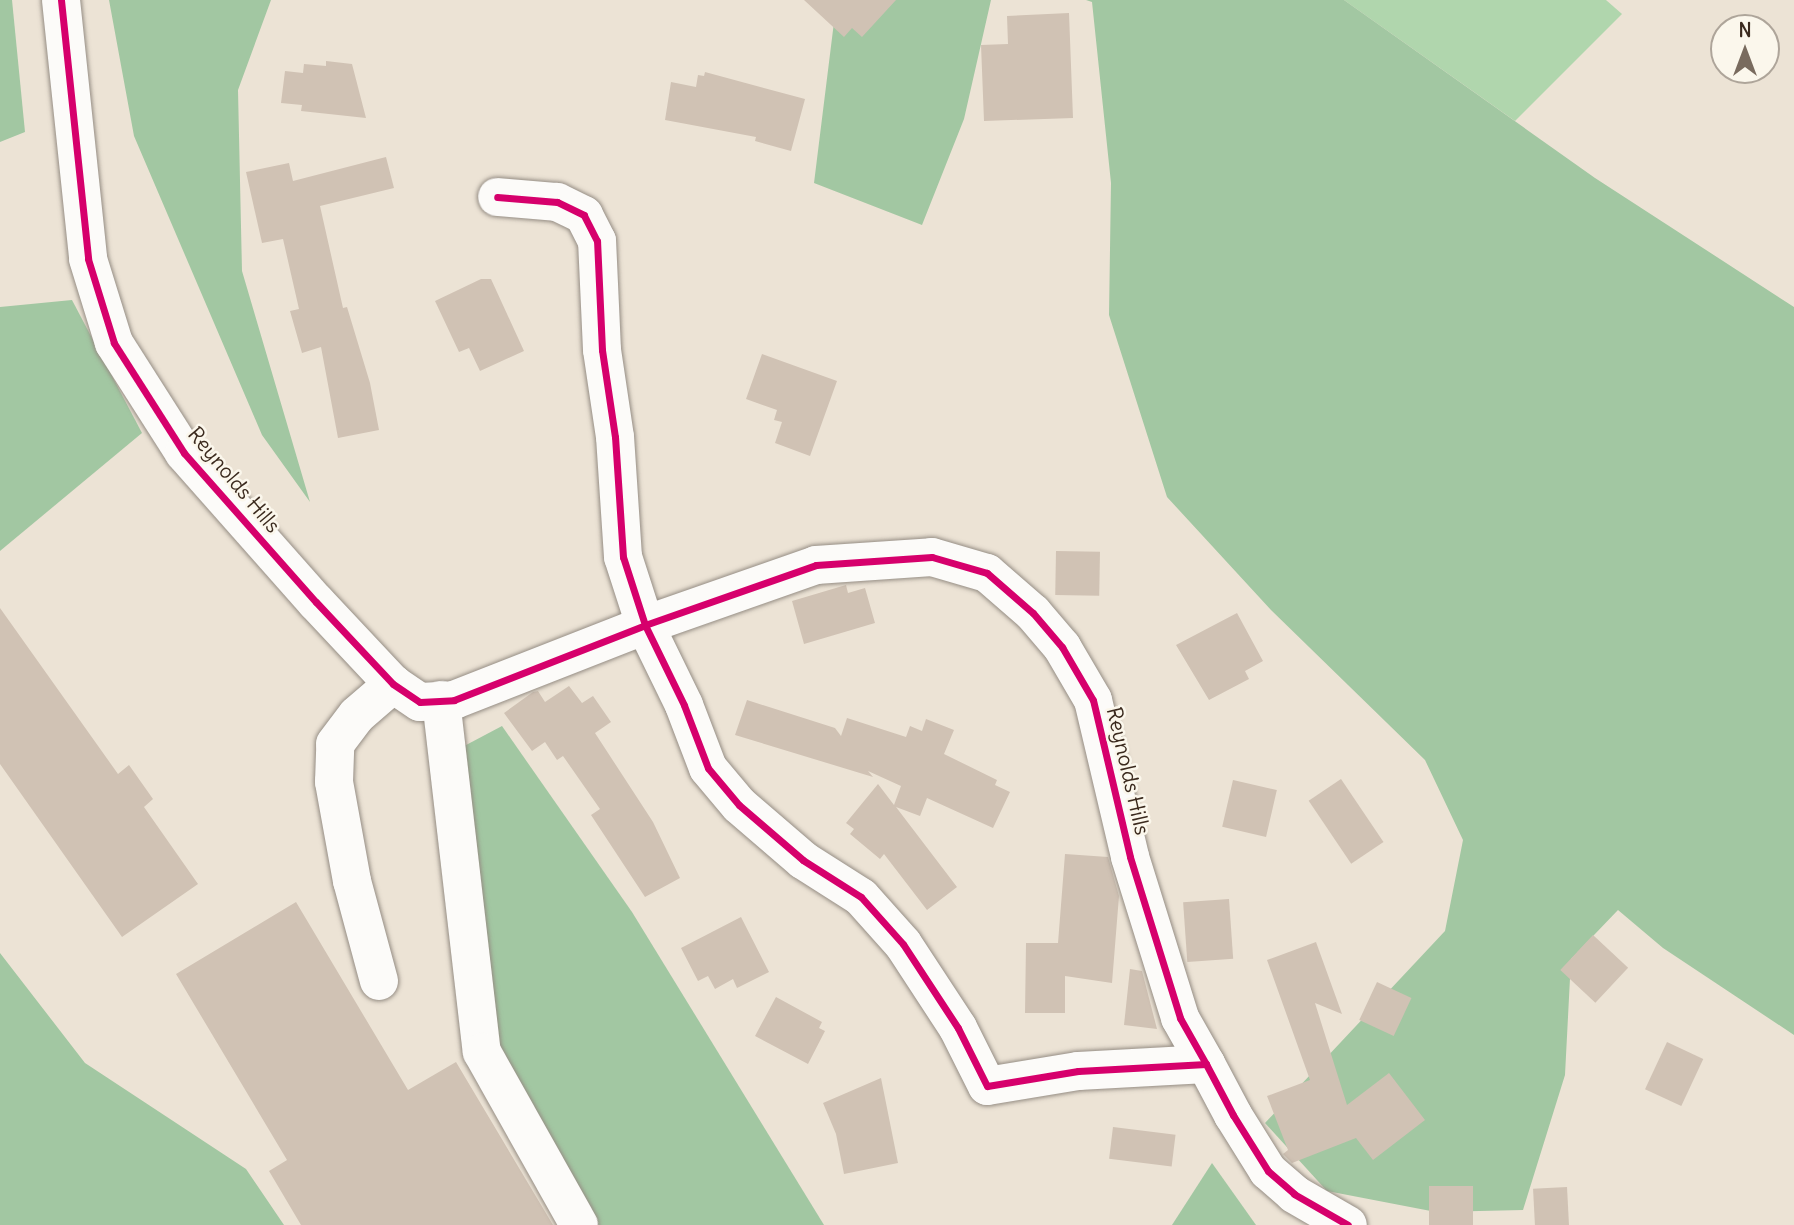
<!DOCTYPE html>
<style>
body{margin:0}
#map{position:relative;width:1794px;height:1225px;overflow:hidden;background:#ece3d5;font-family:Delius,sans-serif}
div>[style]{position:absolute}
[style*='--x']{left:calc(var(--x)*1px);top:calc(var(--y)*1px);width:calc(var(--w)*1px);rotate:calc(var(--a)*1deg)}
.green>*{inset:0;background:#b0d6ad}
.forest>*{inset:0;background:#a2c7a2}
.building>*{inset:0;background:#d0c2b4;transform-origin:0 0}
.roads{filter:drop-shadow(0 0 2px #958d84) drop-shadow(0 0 2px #958d84)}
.minor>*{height:38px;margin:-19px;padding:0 19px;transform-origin:19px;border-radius:19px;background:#fcfbf9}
.cycleway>*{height:7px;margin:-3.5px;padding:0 3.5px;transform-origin:3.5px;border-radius:3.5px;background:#d6006c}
span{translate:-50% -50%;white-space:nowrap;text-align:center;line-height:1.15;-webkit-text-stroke:5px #fbf7ec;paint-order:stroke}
.street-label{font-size:21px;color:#3b2a1e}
.north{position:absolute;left:1710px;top:14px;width:70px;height:70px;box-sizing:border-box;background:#fbf7ec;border:2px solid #aea59a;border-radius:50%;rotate:0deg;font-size:19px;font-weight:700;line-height:28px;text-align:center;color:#3b2a1e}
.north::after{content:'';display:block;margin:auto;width:24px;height:32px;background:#796b5e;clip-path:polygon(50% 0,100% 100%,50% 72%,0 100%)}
</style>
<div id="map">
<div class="green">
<div style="clip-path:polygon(1344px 0,1606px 0,1622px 14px,1515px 121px)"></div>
</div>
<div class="forest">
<div style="clip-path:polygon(0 0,12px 0,25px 132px,0 142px)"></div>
<div style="clip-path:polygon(109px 0,271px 0,238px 90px,242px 271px,310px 502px,262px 435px,134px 136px)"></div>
<div style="clip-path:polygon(828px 0,991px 0,964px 119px,922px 225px,814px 183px,834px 22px)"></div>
<div style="clip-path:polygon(1086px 0,1344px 0,1595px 178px,1794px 307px,1794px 1035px,1663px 948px,1618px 910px,1571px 959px,1565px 1075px,1523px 1210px,1436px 1212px,1327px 1191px,1265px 1123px,1445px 931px,1463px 840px,1425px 760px,1271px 610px,1167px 497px,1109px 315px,1111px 183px,1092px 2px)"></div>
<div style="clip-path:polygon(72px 300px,142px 433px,0 551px,0 307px)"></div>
<div style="clip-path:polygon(502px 726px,632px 912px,824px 1225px,583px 1225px,470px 989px,434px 762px)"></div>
<div style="clip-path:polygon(0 953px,85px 1063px,246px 1169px,284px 1225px,0 1225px)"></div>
<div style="clip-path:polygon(1212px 1163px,1256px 1225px,1172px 1225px)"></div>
</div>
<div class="building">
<div style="clip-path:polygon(804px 0,896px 0,862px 37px,852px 28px,844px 37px)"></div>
<div style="clip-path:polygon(1069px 13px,1073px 118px,984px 121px,981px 45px,1008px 44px,1007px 16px)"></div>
<div style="clip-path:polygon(326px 61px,352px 64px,366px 118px,301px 111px,302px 105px,281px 103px,285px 71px,303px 73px,304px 64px,326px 66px)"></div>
<div style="clip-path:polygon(705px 72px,805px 99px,791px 151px,755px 141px,756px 137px,665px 120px,671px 82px,696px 87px,698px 75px,704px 76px)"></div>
<div style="clip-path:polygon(386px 157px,394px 188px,320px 206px,343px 308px,347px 307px,370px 383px,379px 430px,338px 438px,321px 347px,302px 353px,290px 311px,299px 309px,283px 239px,262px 243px,246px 172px,289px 163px,293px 181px)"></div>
<div style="clip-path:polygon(481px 279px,491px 279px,524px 351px,480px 371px,469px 348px,459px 352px,435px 301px)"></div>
<div style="clip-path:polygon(762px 354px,837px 381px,810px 456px,775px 443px,782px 422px,774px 420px,777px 410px,746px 399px)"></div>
<div style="left:1056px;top:551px;width:44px;height:44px;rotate:1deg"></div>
<div style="clip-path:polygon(846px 585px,848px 593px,865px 588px,875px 623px,804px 644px,792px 601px)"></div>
<div style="clip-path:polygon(0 608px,118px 774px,129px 765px,153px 799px,144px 807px,198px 884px,122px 937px,0 764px)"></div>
<div style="clip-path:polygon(1237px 613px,1263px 661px,1245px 671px,1249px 679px,1209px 700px,1176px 645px)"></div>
<div style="clip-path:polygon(569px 686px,582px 703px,593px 696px,611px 722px,595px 733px,653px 822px,680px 878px,645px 897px,591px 815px,600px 809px,563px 756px,557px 760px,545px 742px,532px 751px,504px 713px,533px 692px,538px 691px,545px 702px)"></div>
<div style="clip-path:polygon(747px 700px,835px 728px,841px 736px,847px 718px,906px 737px,910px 726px,922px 731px,926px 719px,954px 730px,944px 754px,997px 780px,995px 785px,1010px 792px,993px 828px,927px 798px,920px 816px,896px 807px,957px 887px,927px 910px,884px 854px,880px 859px,850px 834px,854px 829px,846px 823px,878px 784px,894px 805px,901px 786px,868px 771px,873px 777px,735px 735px)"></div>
<div style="left:1341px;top:779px;width:76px;height:39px;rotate:56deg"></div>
<div style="left:1233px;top:780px;width:45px;height:48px;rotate:13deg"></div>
<div style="clip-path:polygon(1065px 854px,1108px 857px,1119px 896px,1112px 983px,1065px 976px,1065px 1013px,1025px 1013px,1026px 943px,1058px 943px)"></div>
<div style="left:1229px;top:899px;width:60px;height:46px;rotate:86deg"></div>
<div style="clip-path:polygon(296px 902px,408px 1090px,456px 1062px,553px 1225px,301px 1225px,269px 1171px,287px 1160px,176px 974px)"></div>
<div style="clip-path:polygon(741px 917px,769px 972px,737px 988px,733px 979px,715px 989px,708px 976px,698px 981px,681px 948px)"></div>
<div style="left:1593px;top:935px;width:48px;height:48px;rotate:43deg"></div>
<div style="clip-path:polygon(1316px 942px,1342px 1014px,1315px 1003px,1347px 1105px,1389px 1073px,1425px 1120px,1373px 1160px,1356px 1138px,1292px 1163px,1283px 1154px,1288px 1150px,1267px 1096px,1310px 1080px,1267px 960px)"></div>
<div style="clip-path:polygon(1130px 969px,1142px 971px,1157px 1029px,1124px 1025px)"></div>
<div style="left:1377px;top:982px;width:38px;height:42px;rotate:25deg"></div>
<div style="clip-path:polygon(776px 997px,822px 1022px,819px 1028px,825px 1031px,808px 1064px,755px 1036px)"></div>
<div style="left:1667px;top:1042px;width:40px;height:52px;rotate:25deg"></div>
<div style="clip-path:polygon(881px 1078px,898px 1163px,844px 1174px,836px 1134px,823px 1103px)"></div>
<div style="left:1113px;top:1127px;width:63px;height:32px;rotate:7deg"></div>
<div style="left:1429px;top:1186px;width:44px;height:39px"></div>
<div style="left:1567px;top:1187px;width:38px;height:34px;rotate:87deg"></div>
</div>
<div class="roads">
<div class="minor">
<div style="--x:61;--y:0;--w:260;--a:84"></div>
<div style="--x:88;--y:259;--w:88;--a:72.8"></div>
<div style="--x:114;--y:343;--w:130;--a:57.5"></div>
<div style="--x:184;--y:453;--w:199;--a:48.5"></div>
<div style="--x:316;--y:602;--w:112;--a:46.8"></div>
<div style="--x:393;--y:684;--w:32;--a:34"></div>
<div style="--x:420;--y:702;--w:34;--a:-3"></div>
<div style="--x:454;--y:700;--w:205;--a:-21.4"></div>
<div style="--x:645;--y:625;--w:71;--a:-107.9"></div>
<div style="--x:623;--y:557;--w:120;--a:-93.8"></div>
<div style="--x:615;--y:437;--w:88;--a:-98.5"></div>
<div style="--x:602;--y:350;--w:109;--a:-92.6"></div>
<div style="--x:597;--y:241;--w:29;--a:-117"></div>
<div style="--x:584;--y:215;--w:30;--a:-154"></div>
<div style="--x:557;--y:202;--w:60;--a:-175.2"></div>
<div style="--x:441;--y:700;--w:354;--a:83.4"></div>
<div style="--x:482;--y:1052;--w:198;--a:60.7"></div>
<div style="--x:379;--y:981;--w:104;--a:-105.1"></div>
<div style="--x:352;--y:881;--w:101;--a:-100.3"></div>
<div style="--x:334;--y:782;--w:38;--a:-88"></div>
<div style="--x:335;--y:744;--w:36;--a:-53"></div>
<div style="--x:357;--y:715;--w:48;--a:-40.7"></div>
<div style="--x:1206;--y:1064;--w:128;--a:176.9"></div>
<div style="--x:1078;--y:1071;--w:92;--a:170.6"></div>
<div style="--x:987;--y:1086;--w:65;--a:-116.6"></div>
<div style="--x:958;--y:1028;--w:100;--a:-123.2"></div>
<div style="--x:903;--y:944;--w:63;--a:-131.8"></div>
<div style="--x:861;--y:897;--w:69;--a:-147.5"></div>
<div style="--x:803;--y:860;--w:84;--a:-139.3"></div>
<div style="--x:739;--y:805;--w:48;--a:-130"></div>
<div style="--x:708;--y:768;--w:67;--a:-110.9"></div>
<div style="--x:684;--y:705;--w:89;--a:-116"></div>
<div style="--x:645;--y:625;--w:181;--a:-19.3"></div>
<div style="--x:816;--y:565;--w:116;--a:-3.9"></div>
<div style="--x:932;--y:557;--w:57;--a:16.2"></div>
<div style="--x:987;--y:573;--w:61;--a:41"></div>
<div style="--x:1033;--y:613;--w:45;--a:49.5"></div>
<div style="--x:1062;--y:647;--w:61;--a:59.7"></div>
<div style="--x:1093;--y:700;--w:161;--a:76.7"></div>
<div style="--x:1130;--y:857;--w:169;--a:72.7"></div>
<div style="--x:1180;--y:1018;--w:53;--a:60.5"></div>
<div style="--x:1206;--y:1064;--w:58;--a:62.1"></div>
<div style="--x:1233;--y:1115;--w:66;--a:58"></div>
<div style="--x:1268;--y:1171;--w:35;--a:41"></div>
<div style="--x:1294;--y:1194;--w:62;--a:29.9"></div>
</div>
</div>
<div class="cycleway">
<div style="--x:61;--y:0;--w:260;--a:84"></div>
<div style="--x:88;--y:259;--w:88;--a:72.8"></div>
<div style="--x:114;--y:343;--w:130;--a:57.5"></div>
<div style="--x:184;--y:453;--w:199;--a:48.5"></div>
<div style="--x:316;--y:602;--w:112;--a:46.8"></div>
<div style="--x:393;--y:684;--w:32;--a:34"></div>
<div style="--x:420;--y:702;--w:34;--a:-3"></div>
<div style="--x:454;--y:700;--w:205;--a:-21.4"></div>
<div style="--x:645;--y:625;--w:71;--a:-107.9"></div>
<div style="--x:623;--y:557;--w:120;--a:-93.8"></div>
<div style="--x:615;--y:437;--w:88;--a:-98.5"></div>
<div style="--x:602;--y:350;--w:109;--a:-92.6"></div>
<div style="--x:597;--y:241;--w:29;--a:-117"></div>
<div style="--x:584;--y:215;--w:30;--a:-154"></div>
<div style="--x:557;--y:202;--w:60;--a:-175.2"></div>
<div style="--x:1206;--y:1064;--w:128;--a:176.9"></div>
<div style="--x:1078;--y:1071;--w:92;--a:170.6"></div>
<div style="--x:987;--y:1086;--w:65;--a:-116.6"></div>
<div style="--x:958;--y:1028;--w:100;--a:-123.2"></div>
<div style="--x:903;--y:944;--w:63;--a:-131.8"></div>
<div style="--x:861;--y:897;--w:69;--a:-147.5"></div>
<div style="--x:803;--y:860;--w:84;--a:-139.3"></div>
<div style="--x:739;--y:805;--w:48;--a:-130"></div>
<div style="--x:708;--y:768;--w:67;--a:-110.9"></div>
<div style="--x:684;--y:705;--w:89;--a:-116"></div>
<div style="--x:645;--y:625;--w:181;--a:-19.3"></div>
<div style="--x:816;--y:565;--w:116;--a:-3.9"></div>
<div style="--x:932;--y:557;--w:57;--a:16.2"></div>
<div style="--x:987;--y:573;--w:61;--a:41"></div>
<div style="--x:1033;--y:613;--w:45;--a:49.5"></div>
<div style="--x:1062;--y:647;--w:61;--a:59.7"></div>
<div style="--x:1093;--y:700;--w:161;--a:76.7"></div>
<div style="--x:1130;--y:857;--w:169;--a:72.7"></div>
<div style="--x:1180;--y:1018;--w:53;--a:60.5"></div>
<div style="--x:1206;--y:1064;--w:58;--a:62.1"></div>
<div style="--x:1233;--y:1115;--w:66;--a:58"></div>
<div style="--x:1268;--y:1171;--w:35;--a:41"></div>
<div style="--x:1294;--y:1194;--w:62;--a:29.9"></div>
</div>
<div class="street-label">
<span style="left:234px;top:480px;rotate:50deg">Reynolds Hills</span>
<span style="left:1128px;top:771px;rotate:77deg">Reynolds Hills</span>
</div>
<div class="north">N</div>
</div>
